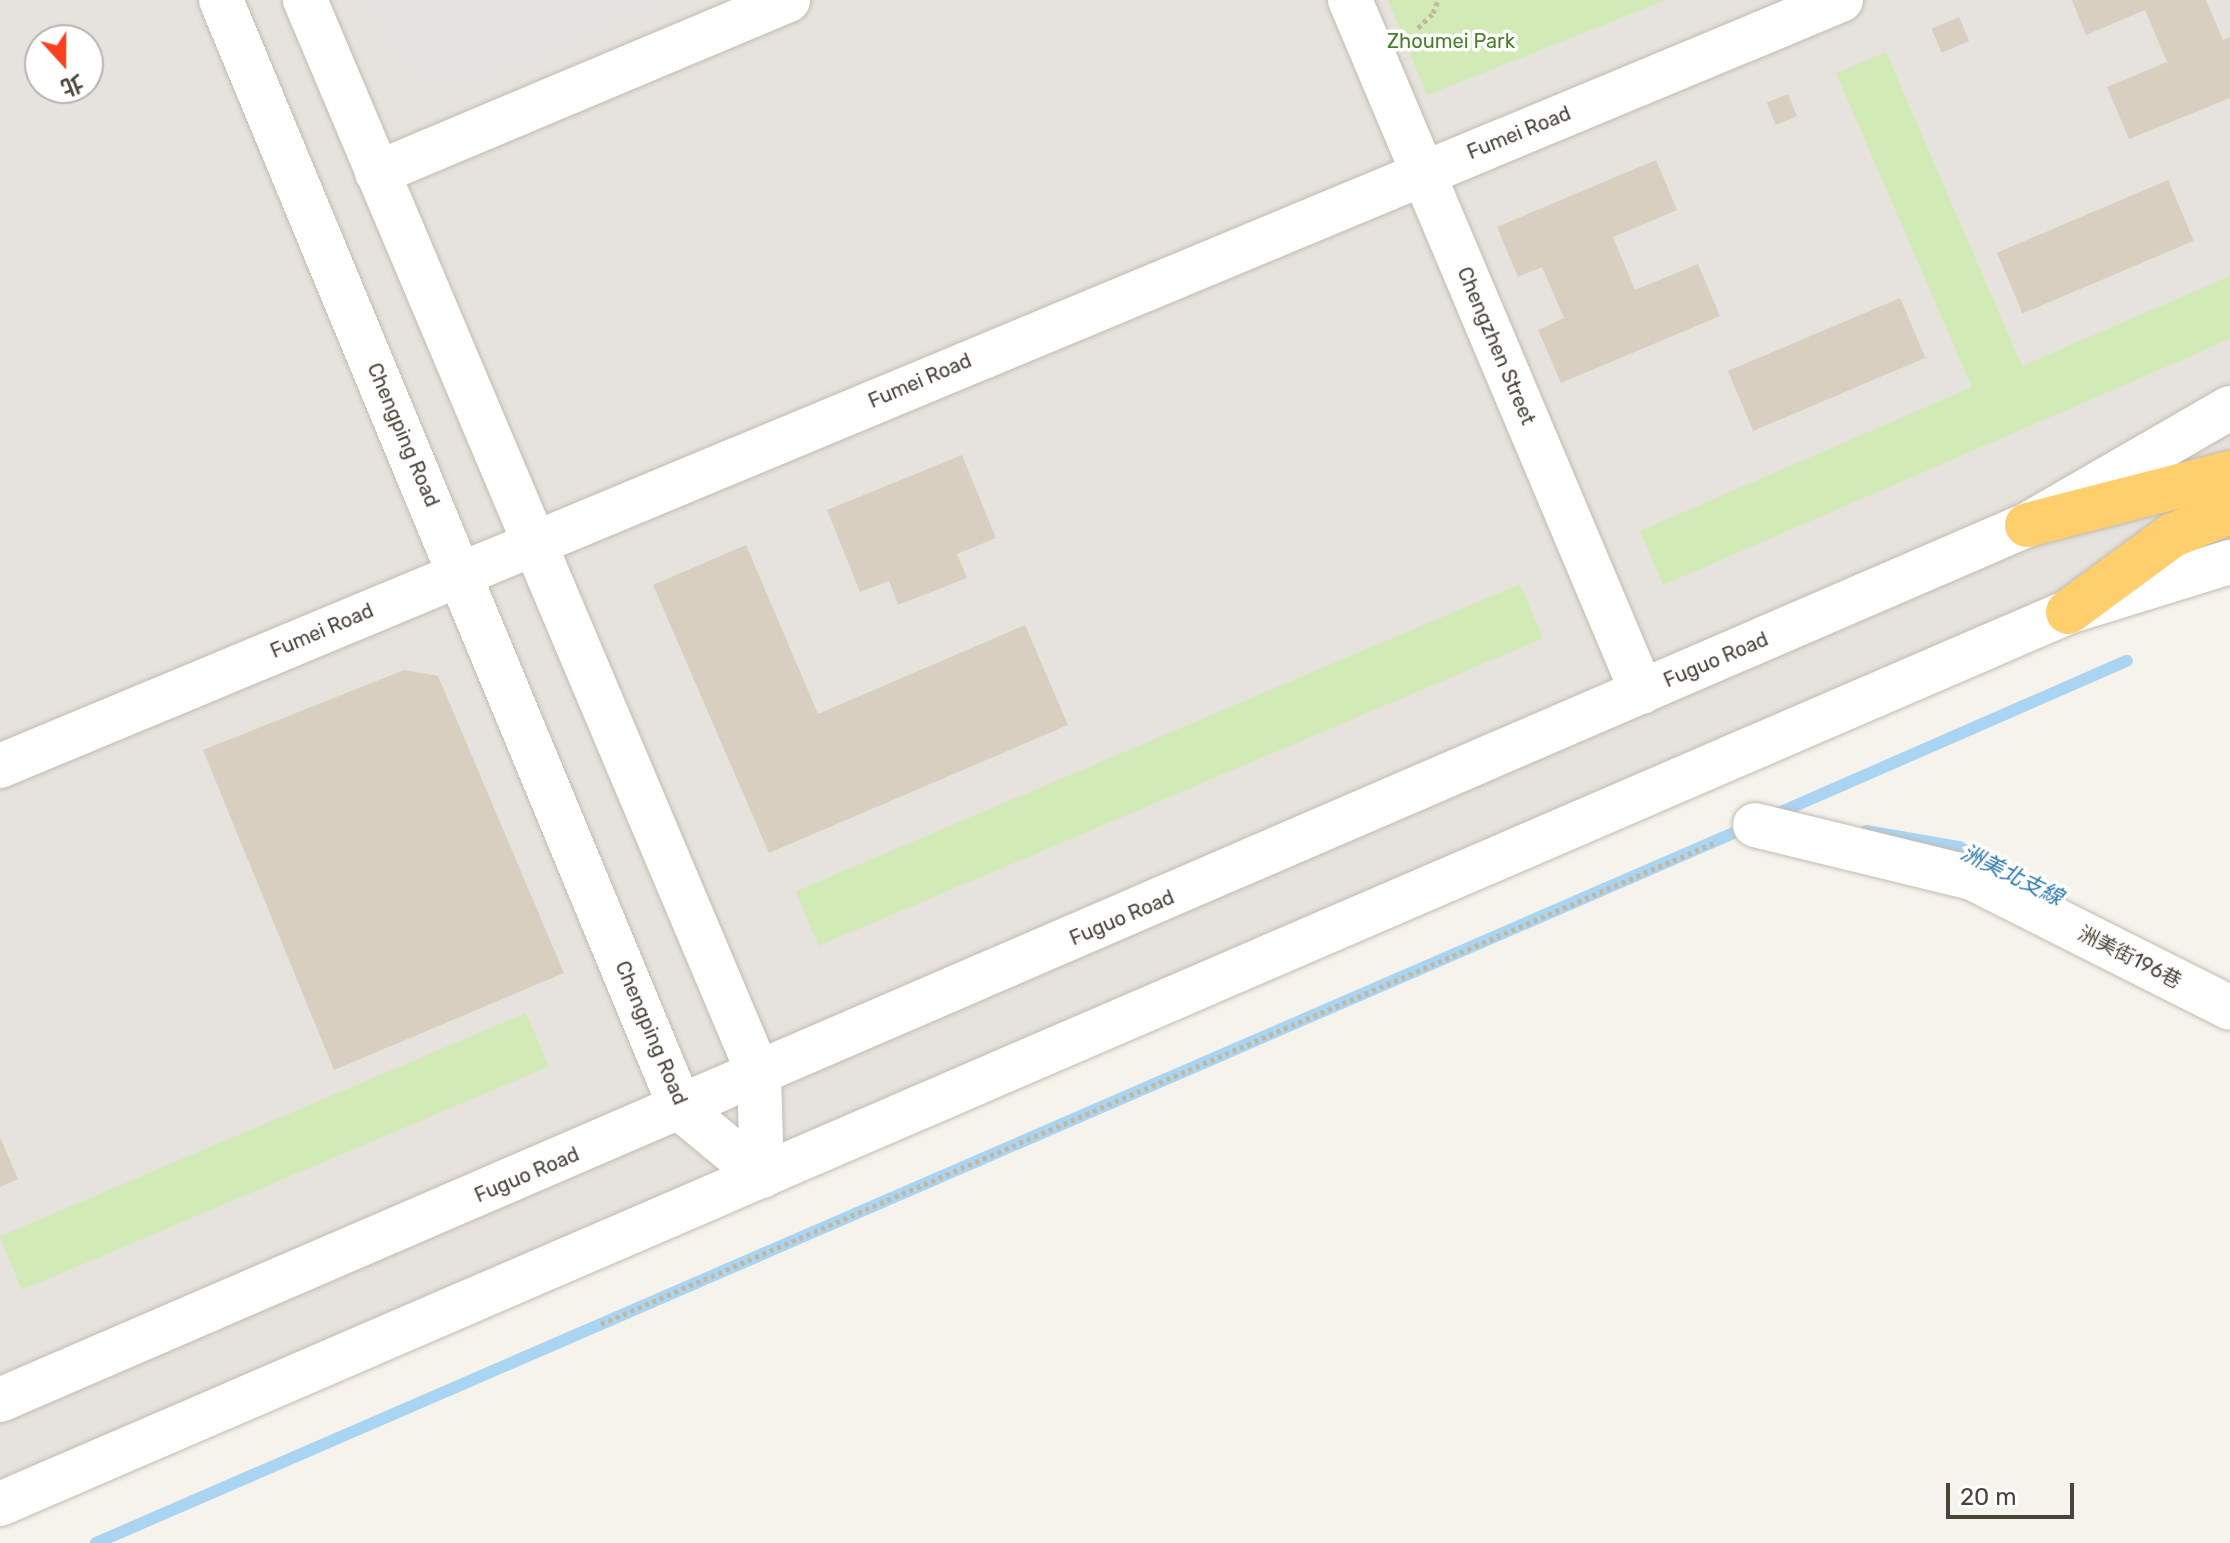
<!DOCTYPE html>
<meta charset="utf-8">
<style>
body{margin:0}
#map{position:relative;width:2230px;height:1543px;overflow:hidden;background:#f6f3ec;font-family:Rubik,"Noto Sans TC",sans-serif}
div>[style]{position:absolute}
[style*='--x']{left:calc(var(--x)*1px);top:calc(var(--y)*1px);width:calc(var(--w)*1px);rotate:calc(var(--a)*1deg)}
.industrial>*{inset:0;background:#e6e2dd}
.green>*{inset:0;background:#d2eab5;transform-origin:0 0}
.parking>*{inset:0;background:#e5e3e0}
.stream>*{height:12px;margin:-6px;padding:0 6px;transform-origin:6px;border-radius:6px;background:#a9d4f2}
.building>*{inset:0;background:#d8cfc1;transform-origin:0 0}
.path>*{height:5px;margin-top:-2.5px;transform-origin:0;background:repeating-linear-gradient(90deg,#c4b79f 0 4px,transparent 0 8px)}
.roads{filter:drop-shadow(0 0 2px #c2bbae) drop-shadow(0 0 2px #c2bbae)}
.minor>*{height:44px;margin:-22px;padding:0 22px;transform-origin:22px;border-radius:22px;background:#fff}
.highway>*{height:44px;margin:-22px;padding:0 22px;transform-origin:22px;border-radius:22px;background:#ffcf6e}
span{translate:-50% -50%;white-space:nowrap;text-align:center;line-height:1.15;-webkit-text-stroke:7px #fff;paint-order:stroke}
.park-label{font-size:20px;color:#4a7f2a}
.street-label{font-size:20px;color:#4b4439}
.water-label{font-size:22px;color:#2e7ab2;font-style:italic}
.north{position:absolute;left:24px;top:24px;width:80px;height:80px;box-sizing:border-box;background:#fff;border:2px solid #b7b4b0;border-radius:50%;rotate:159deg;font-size:22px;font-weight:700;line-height:32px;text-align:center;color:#4b4439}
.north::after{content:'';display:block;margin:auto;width:28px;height:36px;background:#fc3f1d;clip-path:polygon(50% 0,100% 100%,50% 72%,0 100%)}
.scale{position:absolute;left:1946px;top:1483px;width:128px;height:36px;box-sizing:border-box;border:4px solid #4b4439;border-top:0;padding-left:10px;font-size:24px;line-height:28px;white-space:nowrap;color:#4b4439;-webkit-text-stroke:6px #fff;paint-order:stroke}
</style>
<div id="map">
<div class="industrial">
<div style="clip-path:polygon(evenodd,0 0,2230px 0,2230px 559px,0 1513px,0 0,40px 40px,88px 40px,88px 88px,40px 88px,40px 40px)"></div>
</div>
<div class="green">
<div style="clip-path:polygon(1388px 0,1666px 0,1427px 95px)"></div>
<div style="clip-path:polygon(1886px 52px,2022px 366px,2230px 276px,2230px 339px,1663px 585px,1640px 531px,1972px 387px,1836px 73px)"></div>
<div style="left:1520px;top:584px;width:59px;height:787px;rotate:67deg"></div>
<div style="left:526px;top:1013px;width:58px;height:572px;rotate:67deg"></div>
</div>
<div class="parking">
<div style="clip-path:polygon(362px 0,681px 0,470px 91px,441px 92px,411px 83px,382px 46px)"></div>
</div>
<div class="stream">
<div style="--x:1774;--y:815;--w:385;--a:-23.6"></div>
<div style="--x:1866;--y:831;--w:94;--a:9.8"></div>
<div style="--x:1959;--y:847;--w:35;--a:27"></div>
<div style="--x:96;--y:1543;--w:1803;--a:-23.44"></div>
</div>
<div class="building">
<div style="clip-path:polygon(2072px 0,2206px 0,2223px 40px,2230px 37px,2230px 98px,2129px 139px,2107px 87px,2167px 62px,2145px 10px,2086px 35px)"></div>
<div style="left:1959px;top:17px;width:26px;height:30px;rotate:67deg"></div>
<div style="left:1788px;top:94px;width:24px;height:23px;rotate:68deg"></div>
<div style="clip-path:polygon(1656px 160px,1677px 210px,1613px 237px,1635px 290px,1698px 264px,1720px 316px,1561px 383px,1538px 330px,1564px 318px,1542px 267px,1518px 277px,1497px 227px)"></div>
<div style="left:2168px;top:180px;width:66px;height:186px;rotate:67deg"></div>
<div style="left:1900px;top:298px;width:65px;height:187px;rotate:67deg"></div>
<div style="clip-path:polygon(962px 455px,996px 538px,957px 554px,967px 578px,898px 605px,889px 581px,860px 592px,827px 510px)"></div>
<div style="clip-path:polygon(746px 545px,818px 714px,1025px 625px,1068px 725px,769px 853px,653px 585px)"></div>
<div style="clip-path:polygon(404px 670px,438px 676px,564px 973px,334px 1070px,203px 750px)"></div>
<div style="clip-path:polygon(0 1137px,18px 1179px,0 1187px)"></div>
</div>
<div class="path">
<div style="--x:1418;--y:28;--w:21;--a:-45"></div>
<div style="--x:1433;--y:13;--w:14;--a:-69"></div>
<div style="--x:601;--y:1324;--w:1215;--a:-23.38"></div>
</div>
<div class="roads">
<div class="minor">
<div style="--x:221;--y:0;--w:1201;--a:67.47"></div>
<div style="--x:681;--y:1109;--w:105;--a:39.6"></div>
<div style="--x:305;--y:0;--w:1167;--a:67.1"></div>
<div style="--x:759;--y:1075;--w:101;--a:88.3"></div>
<div style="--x:1350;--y:0;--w:751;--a:67.12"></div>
<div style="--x:377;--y:173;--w:446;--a:-22.8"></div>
<div style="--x:0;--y:766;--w:1994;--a:-22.59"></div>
<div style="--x:1755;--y:825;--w:223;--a:13.7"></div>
<div style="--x:1972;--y:878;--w:289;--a:26.7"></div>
<div style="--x:0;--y:1400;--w:2208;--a:-23.35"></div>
<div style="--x:2027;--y:525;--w:234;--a:-30"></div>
<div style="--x:0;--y:1504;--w:2252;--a:-23.33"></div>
<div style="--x:2068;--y:612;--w:170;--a:-17.2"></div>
</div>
<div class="highway">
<div style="--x:2027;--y:525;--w:210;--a:-14.4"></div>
<div style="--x:2068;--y:612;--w:130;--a:-36.3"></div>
<div style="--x:2173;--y:535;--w:61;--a:-22"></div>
</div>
</div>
<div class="park-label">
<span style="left:1451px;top:41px">Zhoumei Park</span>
</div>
<div class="street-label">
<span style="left:1519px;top:133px;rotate:-22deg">Fumei Road</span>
<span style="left:1496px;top:346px;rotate:67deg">Chengzhen Street</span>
<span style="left:920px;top:381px;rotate:-23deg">Fumei Road</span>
<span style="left:403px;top:435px;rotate:67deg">Chengping Road</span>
<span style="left:322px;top:631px;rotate:-23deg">Fumei Road</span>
<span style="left:1716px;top:660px;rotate:-23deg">Fuguo Road</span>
<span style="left:1122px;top:918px;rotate:-23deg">Fuguo Road</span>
<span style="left:2130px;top:957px;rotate:27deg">洲美街196巷</span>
<span style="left:651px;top:1033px;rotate:67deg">Chengping Road</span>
<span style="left:527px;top:1175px;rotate:-23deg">Fuguo Road</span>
</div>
<div class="water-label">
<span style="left:2012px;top:875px;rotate:26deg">洲美北支線</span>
</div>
<div class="north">北</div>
<div class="scale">20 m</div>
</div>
